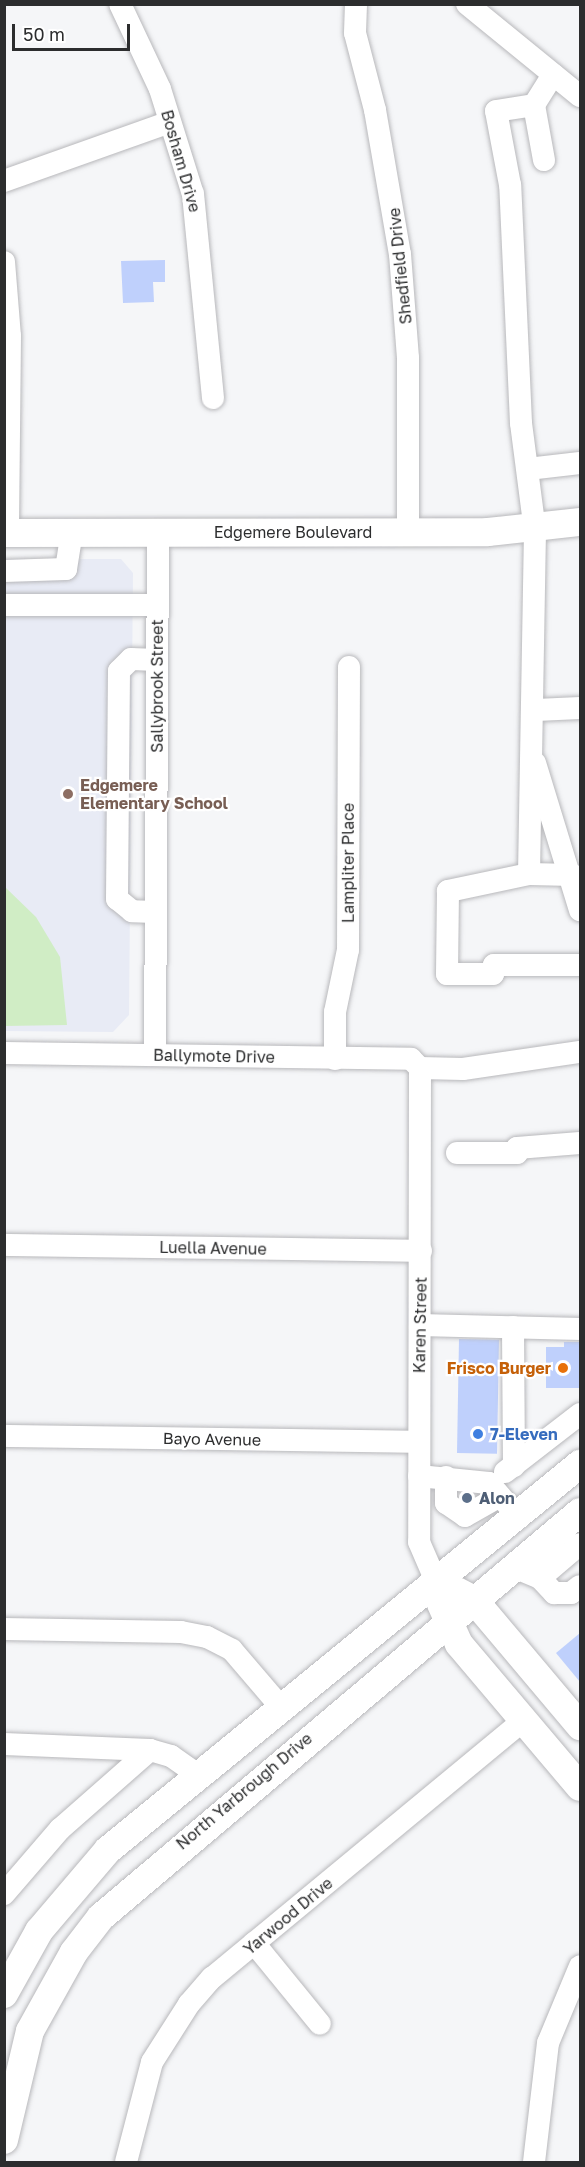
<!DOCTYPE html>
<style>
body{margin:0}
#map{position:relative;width:585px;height:2167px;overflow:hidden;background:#f5f6f8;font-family:"Golos Text",sans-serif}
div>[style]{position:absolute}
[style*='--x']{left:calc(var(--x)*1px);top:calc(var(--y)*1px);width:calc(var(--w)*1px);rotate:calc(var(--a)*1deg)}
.built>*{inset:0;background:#e8ebf5}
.green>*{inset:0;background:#d0edc5}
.building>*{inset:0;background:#bfd0fc;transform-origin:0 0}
.roads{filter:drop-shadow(0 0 2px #b8b8bb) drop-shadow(0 0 2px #b8b8bb)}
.minor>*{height:22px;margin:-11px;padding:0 11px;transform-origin:11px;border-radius:11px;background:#fff}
.major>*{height:28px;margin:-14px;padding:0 14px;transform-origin:14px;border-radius:14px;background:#fff}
.dots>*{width:16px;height:16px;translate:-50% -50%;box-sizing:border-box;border:3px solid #fff;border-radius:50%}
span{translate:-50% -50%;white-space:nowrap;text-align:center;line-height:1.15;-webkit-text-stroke:4.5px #fff;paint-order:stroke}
.street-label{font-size:16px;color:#2c2d2e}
.education-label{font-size:16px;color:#785e54;font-weight:700}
.left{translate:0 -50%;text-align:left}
.food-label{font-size:16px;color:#c56008;font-weight:700}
.right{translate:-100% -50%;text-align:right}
.shop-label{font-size:16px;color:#366cbe;font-weight:700}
.service-label{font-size:16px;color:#4e5e75;font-weight:700}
.frame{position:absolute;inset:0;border:6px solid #2c2d2e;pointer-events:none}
.scale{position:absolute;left:12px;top:24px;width:118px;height:27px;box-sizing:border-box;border:3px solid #2c2d2e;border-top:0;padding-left:8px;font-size:18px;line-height:21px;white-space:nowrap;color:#2c2d2e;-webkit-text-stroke:4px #fff;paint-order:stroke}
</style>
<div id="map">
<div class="built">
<div style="clip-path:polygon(5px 559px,121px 559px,133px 573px,129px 1015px,113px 1032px,5px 1031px)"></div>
</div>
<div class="green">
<div style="clip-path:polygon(5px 887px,36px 917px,60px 957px,67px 1025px,5px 1026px)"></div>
</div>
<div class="building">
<div style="clip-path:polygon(165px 260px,165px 282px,153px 282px,154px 302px,123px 303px,121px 261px)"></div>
<div style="left:459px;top:1339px;width:40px;height:114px;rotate:1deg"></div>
<div style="clip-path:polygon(564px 1342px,579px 1342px,580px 1388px,546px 1388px,546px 1347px,564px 1347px)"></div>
<div style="clip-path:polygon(580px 1633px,580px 1682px,556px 1653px)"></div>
</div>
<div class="roads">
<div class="minor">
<div style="--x:120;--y:4;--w:94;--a:64.8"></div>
<div style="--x:160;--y:89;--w:110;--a:72.6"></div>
<div style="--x:193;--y:194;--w:205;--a:84.4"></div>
<div style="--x:356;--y:4;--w:29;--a:92"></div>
<div style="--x:355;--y:33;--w:80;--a:75.4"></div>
<div style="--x:375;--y:110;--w:146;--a:80.2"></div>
<div style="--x:400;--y:254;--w:104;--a:85.6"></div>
<div style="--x:408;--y:358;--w:174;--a:90"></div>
<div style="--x:467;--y:4;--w:146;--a:39.2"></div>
<div style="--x:534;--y:105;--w:56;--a:79.7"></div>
<div style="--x:4;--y:181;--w:176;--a:-19.6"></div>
<div style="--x:4;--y:262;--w:74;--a:85.4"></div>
<div style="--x:10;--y:336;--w:197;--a:90.6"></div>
<div style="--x:528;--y:469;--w:52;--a:-6.6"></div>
<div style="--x:4;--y:571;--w:62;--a:-1.8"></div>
<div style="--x:66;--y:569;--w:36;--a:-81"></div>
<div style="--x:4;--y:605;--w:153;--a:0"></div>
<div style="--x:536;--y:710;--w:44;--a:-2.6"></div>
<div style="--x:535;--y:763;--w:154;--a:73"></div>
<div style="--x:529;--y:874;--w:343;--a:-89"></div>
<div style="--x:535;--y:531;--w:109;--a:-97.4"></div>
<div style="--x:521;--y:423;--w:238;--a:-92.6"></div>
<div style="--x:510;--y:185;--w:75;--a:-100.7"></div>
<div style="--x:496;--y:111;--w:38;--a:-9"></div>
<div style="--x:534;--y:105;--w:36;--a:-58"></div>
<div style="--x:573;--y:875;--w:44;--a:-178.7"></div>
<div style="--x:529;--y:874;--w:83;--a:168.1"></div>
<div style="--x:448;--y:891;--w:83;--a:90.7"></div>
<div style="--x:447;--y:974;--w:46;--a:0"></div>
<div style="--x:493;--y:974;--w:9;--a:-84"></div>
<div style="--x:494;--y:965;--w:86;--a:0"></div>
<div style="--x:156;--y:912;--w:24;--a:-178"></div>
<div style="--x:132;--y:911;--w:19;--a:-141"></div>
<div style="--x:117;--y:899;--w:228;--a:-89.5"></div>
<div style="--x:119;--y:671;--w:17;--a:-45"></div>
<div style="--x:131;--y:659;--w:26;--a:2"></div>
<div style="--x:4;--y:1053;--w:407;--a:0.8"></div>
<div style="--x:411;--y:1059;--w:13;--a:45"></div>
<div style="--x:155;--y:1055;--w:523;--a:-89.67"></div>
<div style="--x:335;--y:1059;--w:47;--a:-90"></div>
<div style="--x:335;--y:1012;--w:63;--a:-78.2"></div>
<div style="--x:348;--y:950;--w:283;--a:-89.8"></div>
<div style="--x:420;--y:1068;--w:474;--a:90.1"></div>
<div style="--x:419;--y:1542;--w:40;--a:66.6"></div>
<div style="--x:420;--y:1068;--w:43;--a:1.3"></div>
<div style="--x:463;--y:1069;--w:118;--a:-8.3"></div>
<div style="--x:457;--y:1153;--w:60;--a:0"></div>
<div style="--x:517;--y:1153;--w:5;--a:-90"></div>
<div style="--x:517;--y:1148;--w:63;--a:-4.5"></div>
<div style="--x:4;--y:1245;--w:417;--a:0.8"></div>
<div style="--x:420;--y:1325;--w:160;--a:1.4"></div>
<div style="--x:513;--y:1327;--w:139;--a:89.6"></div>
<div style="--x:4;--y:1436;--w:415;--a:0.8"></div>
<div style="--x:505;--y:1472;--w:95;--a:-37.7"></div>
<div style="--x:419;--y:1476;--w:70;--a:5.7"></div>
<div style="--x:489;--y:1483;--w:46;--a:49.4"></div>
<div style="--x:446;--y:1477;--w:26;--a:90"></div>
<div style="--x:446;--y:1503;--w:23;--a:34"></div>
<div style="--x:465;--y:1516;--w:40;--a:-29.7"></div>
<div style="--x:514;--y:1567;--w:28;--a:23"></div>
<div style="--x:540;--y:1578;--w:52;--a:-40.4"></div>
<div style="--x:540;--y:1578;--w:21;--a:47"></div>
<div style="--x:554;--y:1593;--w:17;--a:0"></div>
<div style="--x:571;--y:1593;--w:11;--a:-38"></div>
<div style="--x:4;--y:1629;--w:177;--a:1"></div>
<div style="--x:181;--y:1632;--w:26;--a:11"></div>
<div style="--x:207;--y:1637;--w:28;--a:27"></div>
<div style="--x:232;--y:1650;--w:74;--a:49.4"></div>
<div style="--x:4;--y:1744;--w:146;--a:2.4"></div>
<div style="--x:150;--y:1750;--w:120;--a:138.7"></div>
<div style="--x:60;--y:1829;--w:86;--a:130.7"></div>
<div style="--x:150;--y:1750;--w:22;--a:16"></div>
<div style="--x:171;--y:1756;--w:33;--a:35"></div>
<div style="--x:254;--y:1943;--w:104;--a:50.8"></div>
<div style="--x:126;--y:2162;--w:103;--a:-75.4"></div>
<div style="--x:152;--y:2062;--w:69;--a:-57.5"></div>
<div style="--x:189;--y:2004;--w:35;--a:-49"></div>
<div style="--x:212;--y:1978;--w:403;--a:-39.6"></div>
<div style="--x:534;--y:2162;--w:120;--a:-83.3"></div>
<div style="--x:548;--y:2043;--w:83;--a:-67.4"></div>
</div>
<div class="major">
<div style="--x:4;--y:533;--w:484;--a:-0.1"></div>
<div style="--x:488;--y:532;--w:93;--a:-6.2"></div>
<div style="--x:457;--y:1591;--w:19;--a:28"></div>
<div style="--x:474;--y:1600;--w:165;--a:49.9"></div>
<div style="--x:441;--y:1604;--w:44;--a:65.8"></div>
<div style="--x:459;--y:1644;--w:187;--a:49.8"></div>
<div style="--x:4;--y:1994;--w:72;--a:-60.9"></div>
<div style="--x:39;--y:1931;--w:106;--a:-49.6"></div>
<div style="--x:108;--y:1850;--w:610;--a:-39.28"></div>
<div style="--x:4;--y:2140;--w:112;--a:-76.6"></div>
<div style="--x:30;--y:2031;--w:90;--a:-60.9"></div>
<div style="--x:74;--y:1952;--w:44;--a:-52.4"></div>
<div style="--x:101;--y:1917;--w:627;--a:-40.21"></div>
</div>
</div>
<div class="dots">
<div style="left:68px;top:794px;background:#8d6e63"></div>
<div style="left:563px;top:1368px;background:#e8710a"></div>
<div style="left:478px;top:1434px;background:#3f7fe0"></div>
<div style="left:467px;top:1498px;background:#5c6f8a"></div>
</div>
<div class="street-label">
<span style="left:181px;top:161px;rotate:74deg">Bosham Drive</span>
<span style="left:400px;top:266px;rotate:-96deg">Shedfield Drive</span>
<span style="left:293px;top:532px">Edgemere Boulevard</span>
<span style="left:157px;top:686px;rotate:-90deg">Sallybrook Street</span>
<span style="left:348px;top:863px;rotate:-90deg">Lampliter Place</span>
<span style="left:214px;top:1056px;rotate:1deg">Ballymote Drive</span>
<span style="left:213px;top:1248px;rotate:1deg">Luella Avenue</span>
<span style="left:420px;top:1325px;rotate:-89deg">Karen Street</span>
<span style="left:212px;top:1439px;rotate:1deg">Bayo Avenue</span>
<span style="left:244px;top:1791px;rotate:-40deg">North Yarbrough Drive</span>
<span style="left:288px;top:1916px;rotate:-40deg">Yarwood Drive</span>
</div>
<div class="education-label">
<span class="left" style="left:80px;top:794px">Edgemere<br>Elementary School</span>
</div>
<div class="food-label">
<span class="right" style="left:551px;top:1368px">Frisco Burger</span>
</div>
<div class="shop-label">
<span class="left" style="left:490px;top:1434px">7-Eleven</span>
</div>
<div class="service-label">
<span class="left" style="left:479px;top:1498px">Alon</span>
</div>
<div class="frame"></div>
<div class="scale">50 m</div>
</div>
